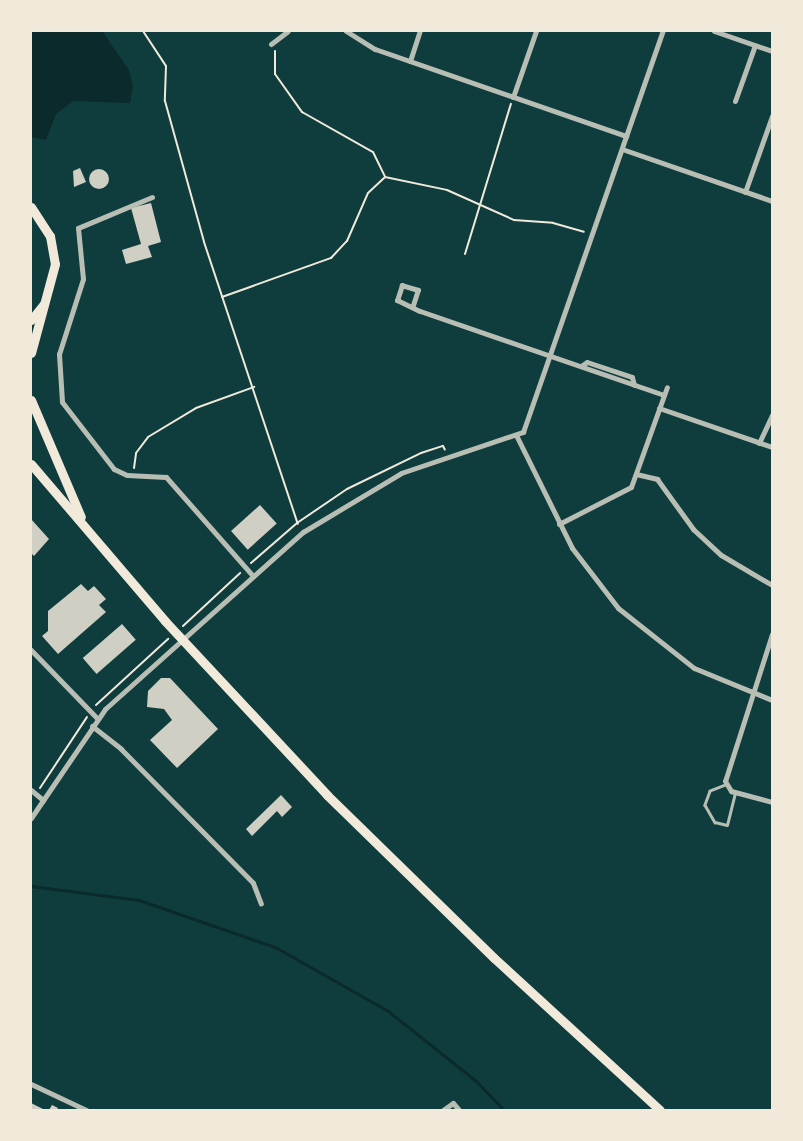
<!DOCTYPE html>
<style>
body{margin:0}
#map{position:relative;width:803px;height:1141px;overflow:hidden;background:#0f3d3e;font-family:"PT Serif",serif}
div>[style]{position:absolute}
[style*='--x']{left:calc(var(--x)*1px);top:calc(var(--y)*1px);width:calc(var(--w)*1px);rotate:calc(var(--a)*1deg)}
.water>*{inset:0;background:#0a2a2b}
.stream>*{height:3px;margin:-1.5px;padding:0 1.5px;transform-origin:1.5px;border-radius:1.5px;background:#0a2a2b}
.building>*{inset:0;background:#cfcfc3;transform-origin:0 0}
.round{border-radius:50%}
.path>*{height:2px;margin:-1px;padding:0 1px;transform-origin:1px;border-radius:1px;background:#f1e9da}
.service>*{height:2.5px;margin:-1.25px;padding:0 1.25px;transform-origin:1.25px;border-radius:1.25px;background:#b8beb3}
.minor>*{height:5px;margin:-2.5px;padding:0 2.5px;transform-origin:2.5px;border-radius:2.5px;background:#b8beb3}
.primary>*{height:9px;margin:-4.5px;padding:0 4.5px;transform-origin:4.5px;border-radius:4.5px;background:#f1e9da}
span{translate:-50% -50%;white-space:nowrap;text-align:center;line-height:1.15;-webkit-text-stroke:4.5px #f1e9da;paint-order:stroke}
.frame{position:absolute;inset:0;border:32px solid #f1e9da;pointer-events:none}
</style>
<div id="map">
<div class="water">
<div style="clip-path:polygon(31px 31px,102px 31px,129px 70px,133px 86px,130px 103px,73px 101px,56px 114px,46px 140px,31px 137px)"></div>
</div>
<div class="stream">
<div style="--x:31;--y:886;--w:109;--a:7.4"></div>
<div style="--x:139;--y:900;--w:144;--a:19.1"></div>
<div style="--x:275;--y:947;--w:130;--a:29.5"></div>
<div style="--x:388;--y:1011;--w:112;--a:38.5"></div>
<div style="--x:476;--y:1081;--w:40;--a:46"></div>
</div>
<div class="building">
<div style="clip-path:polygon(80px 168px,86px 182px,74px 187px,73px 171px)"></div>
<div class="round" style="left:89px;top:169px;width:20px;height:20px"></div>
<div style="clip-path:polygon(151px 203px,161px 242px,148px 246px,152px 257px,126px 264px,122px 250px,141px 244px,131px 208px)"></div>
<div style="left:260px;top:505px;width:25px;height:39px;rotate:48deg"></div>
<div style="clip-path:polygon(31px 519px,49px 539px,34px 556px,31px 553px)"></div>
<div style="clip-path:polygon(81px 584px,88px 591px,94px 586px,106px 599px,99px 605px,106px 612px,58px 654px,42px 636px,48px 631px,48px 611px)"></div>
<div style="left:122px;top:624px;width:21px;height:52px;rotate:49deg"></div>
<div style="clip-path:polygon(161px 678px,170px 678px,218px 729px,177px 768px,150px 740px,172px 720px,164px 709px,147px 707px,148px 691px)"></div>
<div style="clip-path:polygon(281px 795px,292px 807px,282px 817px,277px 811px,252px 836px,246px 829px)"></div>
<div style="clip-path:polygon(31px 1103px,45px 1110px,31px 1110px)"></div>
<div style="clip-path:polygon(52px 1105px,58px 1108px,57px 1110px,49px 1110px)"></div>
</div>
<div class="path">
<div style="--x:143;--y:31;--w:42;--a:56.7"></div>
<div style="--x:166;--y:66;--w:35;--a:92"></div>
<div style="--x:165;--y:101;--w:146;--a:74.5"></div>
<div style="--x:204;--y:242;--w:297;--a:71.6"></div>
<div style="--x:275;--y:51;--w:23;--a:90"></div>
<div style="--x:275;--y:74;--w:47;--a:54.6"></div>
<div style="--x:302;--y:112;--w:81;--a:29.4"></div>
<div style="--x:373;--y:152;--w:28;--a:64"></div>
<div style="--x:465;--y:254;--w:157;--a:-73"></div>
<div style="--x:222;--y:297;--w:116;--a:-19.7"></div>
<div style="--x:331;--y:258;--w:23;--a:-47"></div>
<div style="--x:347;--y:241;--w:52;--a:-66.4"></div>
<div style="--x:368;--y:193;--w:23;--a:-43"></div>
<div style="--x:385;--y:177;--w:63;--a:11.8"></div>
<div style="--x:447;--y:190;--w:73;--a:24.1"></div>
<div style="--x:514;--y:220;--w:39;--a:4"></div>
<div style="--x:553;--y:223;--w:32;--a:16"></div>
<div style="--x:134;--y:468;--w:15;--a:-82"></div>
<div style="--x:136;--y:453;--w:20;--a:-53"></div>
<div style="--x:148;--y:437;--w:56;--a:-31.1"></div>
<div style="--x:196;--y:408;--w:62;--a:-19.9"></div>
<div style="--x:251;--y:563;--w:61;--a:-41"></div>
<div style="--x:297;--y:523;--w:60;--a:-34.2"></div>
<div style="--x:347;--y:489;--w:82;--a:-25.9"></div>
<div style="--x:421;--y:453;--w:23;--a:-18"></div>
<div style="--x:443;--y:446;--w:4;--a:63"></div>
<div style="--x:183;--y:626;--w:78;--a:-42.9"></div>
<div style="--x:96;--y:705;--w:98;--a:-42.5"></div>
<div style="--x:40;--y:788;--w:85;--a:-56.5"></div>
</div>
<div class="service">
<div style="--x:725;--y:785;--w:16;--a:158"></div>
<div style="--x:710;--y:791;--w:15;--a:110"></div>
<div style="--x:705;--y:805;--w:20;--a:60"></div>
<div style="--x:715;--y:822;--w:12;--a:14"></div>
<div style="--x:727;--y:825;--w:33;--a:-76"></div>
</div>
<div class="minor">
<div style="--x:346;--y:31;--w:34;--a:32"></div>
<div style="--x:375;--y:49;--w:266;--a:19.1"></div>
<div style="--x:714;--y:31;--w:61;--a:19"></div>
<div style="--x:271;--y:44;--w:21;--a:-37"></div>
<div style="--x:410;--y:61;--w:32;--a:-72"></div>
<div style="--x:513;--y:97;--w:70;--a:-70.8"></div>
<div style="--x:735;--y:101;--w:59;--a:-70.3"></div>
<div style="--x:622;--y:149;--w:159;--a:19.1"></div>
<div style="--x:745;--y:192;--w:81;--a:-70.4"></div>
<div style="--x:152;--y:197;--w:80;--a:157.3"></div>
<div style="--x:78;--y:228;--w:51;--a:84.4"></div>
<div style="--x:83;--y:279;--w:79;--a:107.7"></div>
<div style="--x:59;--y:354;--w:48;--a:86.4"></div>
<div style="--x:62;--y:402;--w:85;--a:52.2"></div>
<div style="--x:114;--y:469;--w:14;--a:25"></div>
<div style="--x:127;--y:475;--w:39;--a:3"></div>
<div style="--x:166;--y:477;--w:132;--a:48.7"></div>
<div style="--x:413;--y:305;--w:16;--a:-72"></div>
<div style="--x:418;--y:290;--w:17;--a:-163"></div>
<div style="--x:402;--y:285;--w:16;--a:108"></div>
<div style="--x:397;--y:300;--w:25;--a:26"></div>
<div style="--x:420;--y:311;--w:258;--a:19"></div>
<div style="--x:581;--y:366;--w:7;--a:-34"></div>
<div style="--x:587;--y:362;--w:47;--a:18.4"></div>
<div style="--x:632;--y:377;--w:8;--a:76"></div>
<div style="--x:659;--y:408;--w:120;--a:19"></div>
<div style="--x:517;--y:437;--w:124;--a:63.6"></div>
<div style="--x:572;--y:548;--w:76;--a:52.5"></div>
<div style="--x:618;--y:608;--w:97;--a:38.3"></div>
<div style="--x:694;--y:668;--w:84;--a:22.3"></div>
<div style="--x:759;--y:443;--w:31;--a:-65"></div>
<div style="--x:636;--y:474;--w:22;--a:13"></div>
<div style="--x:657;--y:479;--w:62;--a:54.2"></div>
<div style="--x:693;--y:529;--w:38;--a:43"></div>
<div style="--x:721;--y:555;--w:59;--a:30.5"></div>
<div style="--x:559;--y:524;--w:81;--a:-27.2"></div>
<div style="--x:631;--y:487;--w:106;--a:-70.2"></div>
<div style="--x:772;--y:634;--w:154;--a:107.7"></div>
<div style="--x:725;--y:781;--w:12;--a:59"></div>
<div style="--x:731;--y:791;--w:42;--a:15"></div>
<div style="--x:31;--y:650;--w:95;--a:45.9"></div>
<div style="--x:92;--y:726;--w:37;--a:38"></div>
<div style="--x:121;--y:749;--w:188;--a:45.4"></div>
<div style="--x:253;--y:883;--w:22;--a:69"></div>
<div style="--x:31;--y:790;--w:16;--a:40"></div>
<div style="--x:31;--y:818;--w:132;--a:-55.8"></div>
<div style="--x:105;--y:709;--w:266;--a:-41.8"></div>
<div style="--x:303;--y:532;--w:114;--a:-31"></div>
<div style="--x:401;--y:473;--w:129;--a:-18.6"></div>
<div style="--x:523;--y:432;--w:425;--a:-70.8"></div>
<div style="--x:31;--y:1084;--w:61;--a:25.3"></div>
<div style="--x:443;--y:1110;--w:12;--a:-35"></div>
<div style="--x:453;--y:1103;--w:9;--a:49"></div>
</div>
<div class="primary">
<div style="--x:31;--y:207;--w:35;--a:57"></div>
<div style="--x:50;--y:236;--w:28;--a:80"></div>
<div style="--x:55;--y:264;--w:92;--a:105.1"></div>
<div style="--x:31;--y:320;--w:21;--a:-51"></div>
<div style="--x:31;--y:400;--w:127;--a:66.9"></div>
<div style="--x:31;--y:464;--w:206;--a:49.5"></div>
<div style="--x:165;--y:621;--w:238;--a:47"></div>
<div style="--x:327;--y:795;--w:233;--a:44.3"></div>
<div style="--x:494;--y:958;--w:225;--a:42.5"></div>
</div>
<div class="frame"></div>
</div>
